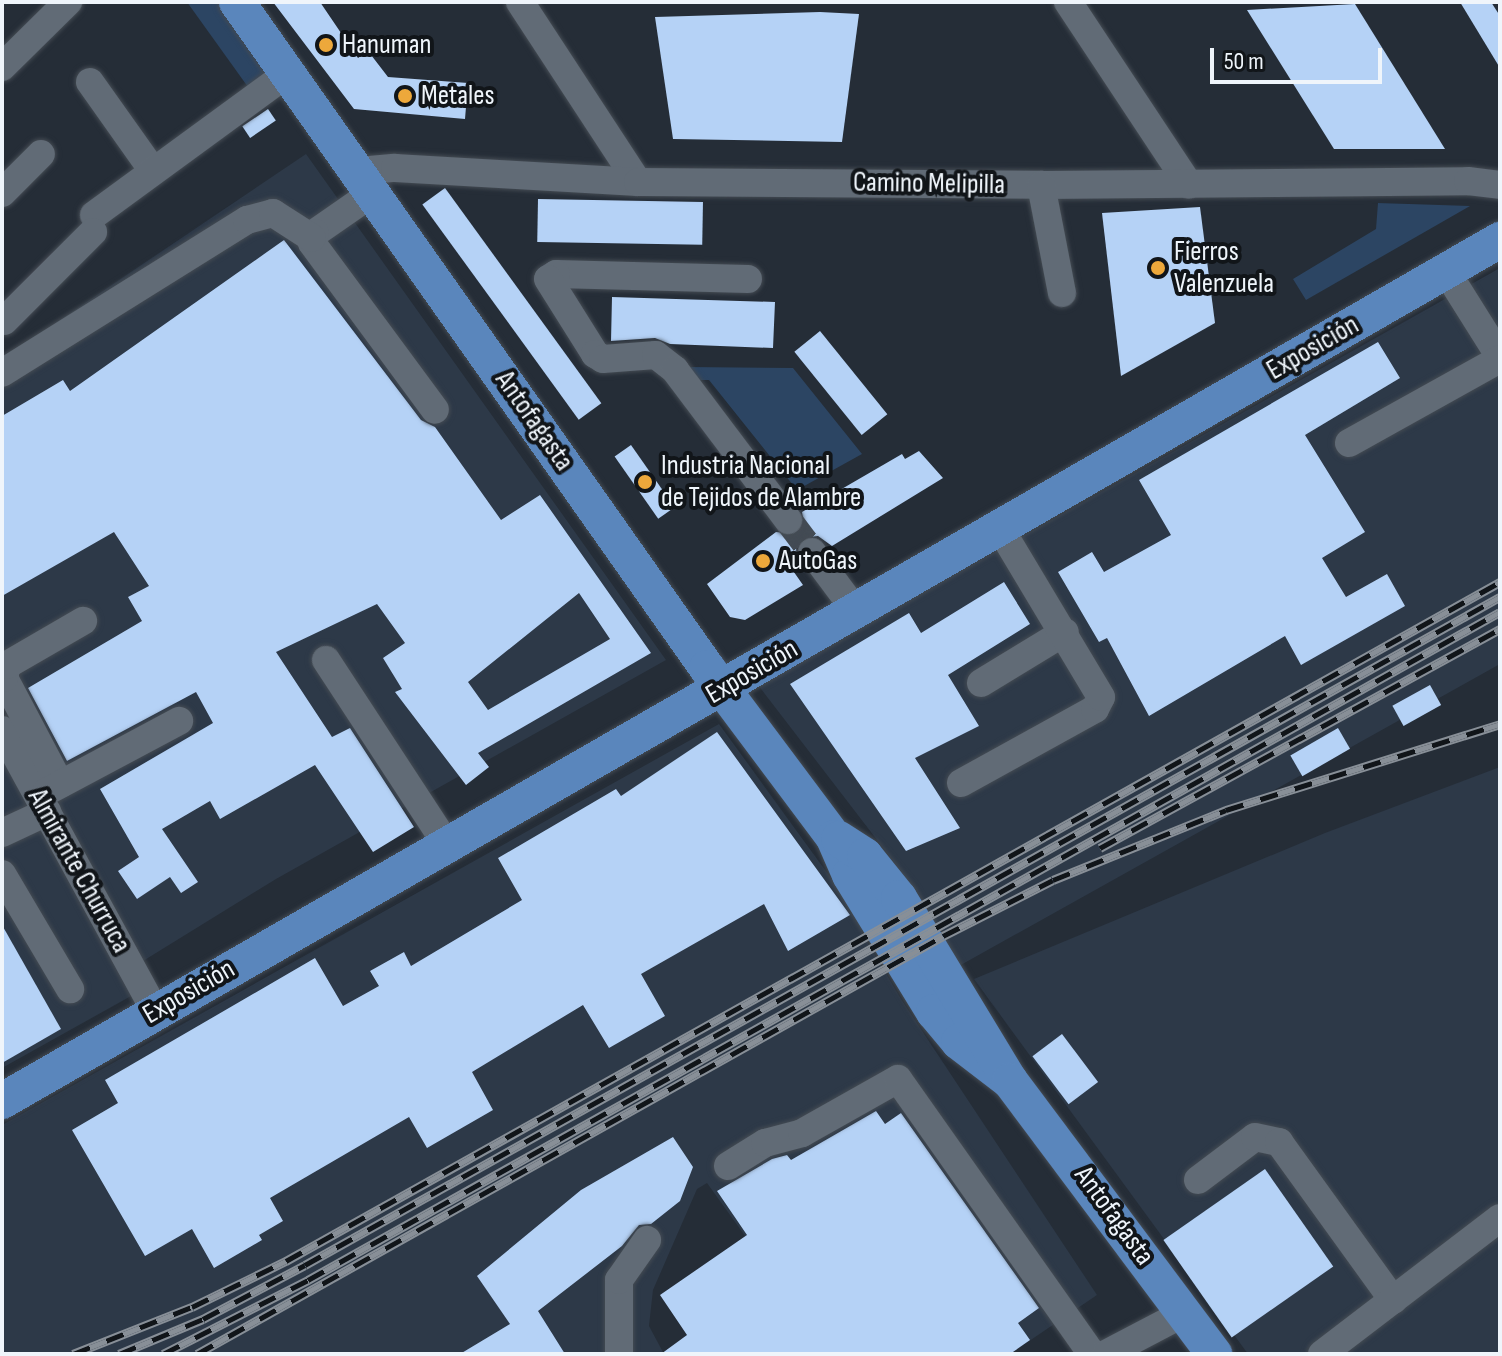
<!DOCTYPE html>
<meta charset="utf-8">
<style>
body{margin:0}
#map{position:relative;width:1502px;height:1356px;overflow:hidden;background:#252d37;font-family:"Sofia Sans Condensed",sans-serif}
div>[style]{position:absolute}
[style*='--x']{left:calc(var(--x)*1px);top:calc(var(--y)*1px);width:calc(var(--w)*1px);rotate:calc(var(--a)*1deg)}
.built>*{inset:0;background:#2d3948}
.green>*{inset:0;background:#2c4563}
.building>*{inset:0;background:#b5d2f6;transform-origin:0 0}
.minor-tunnel>*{height:28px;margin-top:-14px;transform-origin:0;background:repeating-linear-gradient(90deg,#434b54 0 28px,transparent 0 42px)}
.roads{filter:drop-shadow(0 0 2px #444b53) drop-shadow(0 0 2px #444b53)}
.minor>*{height:28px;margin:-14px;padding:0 14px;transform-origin:14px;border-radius:14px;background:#616b76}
.major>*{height:36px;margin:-18px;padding:0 18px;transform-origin:18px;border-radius:18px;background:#5a86bc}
.rail>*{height:9px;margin-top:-4.5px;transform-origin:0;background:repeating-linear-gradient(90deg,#111519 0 18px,#888f97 0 36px);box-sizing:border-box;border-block:2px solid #888f97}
.dots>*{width:22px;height:22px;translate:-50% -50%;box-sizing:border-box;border:4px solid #111519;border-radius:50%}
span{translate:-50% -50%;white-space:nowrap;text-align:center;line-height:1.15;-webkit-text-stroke:8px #111519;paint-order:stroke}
.poi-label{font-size:28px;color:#eff5fb}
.left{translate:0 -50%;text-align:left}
.street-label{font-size:28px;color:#eff5fb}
.frame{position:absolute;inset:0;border:4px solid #eff5fb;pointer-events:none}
.scale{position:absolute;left:1210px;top:48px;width:172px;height:36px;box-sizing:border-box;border:4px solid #eff5fb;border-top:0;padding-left:10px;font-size:24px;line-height:28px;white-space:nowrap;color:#eff5fb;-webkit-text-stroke:6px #111519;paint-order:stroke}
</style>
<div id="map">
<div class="built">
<div style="clip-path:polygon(306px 154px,666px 660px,276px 879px,143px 961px,2px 702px,2px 359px)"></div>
<div style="clip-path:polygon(1500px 268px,1500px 664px,959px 966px,917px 892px,758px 685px)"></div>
<div style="clip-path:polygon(719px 724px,860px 918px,863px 935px,901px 999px,1097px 1295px,1010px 1354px,830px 1354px,707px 1183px,697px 1189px,653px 1290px,649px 1326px,664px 1354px,2px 1354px,2px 1125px)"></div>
<div style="clip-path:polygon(2px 758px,131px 996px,2px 1068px)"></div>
<div style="clip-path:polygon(1500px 767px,1500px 1354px,1248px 1354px,974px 979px,1325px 833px)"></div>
</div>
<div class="green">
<div style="clip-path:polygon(187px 2px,220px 2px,275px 79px,253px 94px)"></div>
<div style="clip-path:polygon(1378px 203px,1470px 206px,1306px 300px,1293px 279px,1376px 229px)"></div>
<div style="clip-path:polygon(685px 367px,793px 368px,862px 454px,797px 490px,709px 380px,694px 380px)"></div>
</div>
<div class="building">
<div style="clip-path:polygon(273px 2px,320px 2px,358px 58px,368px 51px,388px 77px,468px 83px,465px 119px,354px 109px)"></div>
<div style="clip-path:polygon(1460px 2px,1491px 2px,1500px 16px,1500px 68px)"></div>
<div style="clip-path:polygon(1355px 4px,1445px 149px,1334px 149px,1247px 10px)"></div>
<div style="clip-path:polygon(820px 12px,859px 14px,842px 142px,673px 139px,655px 17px)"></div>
<div style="left:268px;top:109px;width:14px;height:31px;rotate:56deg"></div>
<div style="left:445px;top:188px;width:266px;height:28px;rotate:54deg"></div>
<div style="left:538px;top:199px;width:165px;height:43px;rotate:1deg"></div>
<div style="clip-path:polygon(1200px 207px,1215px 323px,1121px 376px,1102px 213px)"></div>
<div style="clip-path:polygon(evenodd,284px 240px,421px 420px,435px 427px,501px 520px,540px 495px,651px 653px,478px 753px,489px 767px,466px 785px,395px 692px,402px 689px,383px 658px,405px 643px,377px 604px,276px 652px,332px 737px,350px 728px,414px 827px,373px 852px,315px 765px,220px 819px,210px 801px,162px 829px,198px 882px,181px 893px,170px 877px,137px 899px,118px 871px,139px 857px,100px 789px,213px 723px,196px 692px,67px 761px,28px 688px,142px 621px,128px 597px,149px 586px,114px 532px,2px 596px,2px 416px,63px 380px,70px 391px,284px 240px,579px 593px,610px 639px,488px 710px,468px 682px,579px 593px)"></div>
<div style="clip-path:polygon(612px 297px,775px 302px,773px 348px,670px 344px,655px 338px,611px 341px)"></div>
<div style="left:820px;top:331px;width:107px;height:33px;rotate:51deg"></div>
<div style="clip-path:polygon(1378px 342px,1400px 378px,1305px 435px,1365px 532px,1322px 558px,1346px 597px,1387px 574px,1405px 606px,1301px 665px,1285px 636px,1149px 716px,1107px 638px,1099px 642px,1058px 572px,1092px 552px,1104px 572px,1171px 535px,1139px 480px)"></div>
<div style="left:631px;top:445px;width:76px;height:20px;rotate:55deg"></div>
<div style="clip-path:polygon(919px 451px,943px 478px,832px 546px,818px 536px,803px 538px,796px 546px,797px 560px,789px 565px,803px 585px,745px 620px,730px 617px,707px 584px,776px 532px,798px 534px,804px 526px,802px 512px,902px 454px,905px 459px)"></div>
<div style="clip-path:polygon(1004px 582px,1030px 624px,948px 675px,979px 726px,915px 758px,960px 828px,906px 851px,790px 684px,909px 613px,921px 633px)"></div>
<div style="left:1430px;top:685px;width:23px;height:43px;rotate:61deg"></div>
<div style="left:1338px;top:728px;width:24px;height:55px;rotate:60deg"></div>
<div style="clip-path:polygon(717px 732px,850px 915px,788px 951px,764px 904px,641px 974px,665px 1016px,609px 1048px,583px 1005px,472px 1072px,493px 1110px,427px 1148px,409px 1117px,270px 1198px,283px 1221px,259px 1235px,262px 1240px,214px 1268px,192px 1229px,145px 1256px,72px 1130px,118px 1103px,105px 1080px,315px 958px,343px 1006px,379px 986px,370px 971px,404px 952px,411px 966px,522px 900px,498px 858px,616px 789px,621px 796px)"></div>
<div style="clip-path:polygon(2px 925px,61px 1029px,2px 1063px)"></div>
<div style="left:1062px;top:1034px;width:60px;height:37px;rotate:53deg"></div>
<div style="clip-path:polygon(876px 1111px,885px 1124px,901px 1113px,1039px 1308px,1018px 1323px,1030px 1340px,1010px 1354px,661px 1354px,687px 1335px,660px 1295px,747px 1235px,717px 1191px,772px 1159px,787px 1155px,791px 1160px)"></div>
<div style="clip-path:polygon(673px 1137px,693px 1167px,680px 1201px,651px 1224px,639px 1225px,622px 1246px,538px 1311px,565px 1354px,460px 1354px,510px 1324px,477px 1276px,581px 1190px)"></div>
<div style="left:1265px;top:1169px;width:119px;height:124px;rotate:55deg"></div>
</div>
<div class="minor-tunnel">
<div style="--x:788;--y:520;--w:40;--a:53"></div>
</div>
<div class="roads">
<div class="minor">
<div style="--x:520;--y:2;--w:215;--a:56.8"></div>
<div style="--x:1068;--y:2;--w:219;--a:56.5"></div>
<div style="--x:2;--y:67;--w:93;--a:-44.6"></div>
<div style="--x:90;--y:82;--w:109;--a:54.7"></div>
<div style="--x:358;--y:171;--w:37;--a:-5"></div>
<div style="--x:395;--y:168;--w:243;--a:3.3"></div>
<div style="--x:638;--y:182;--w:403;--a:0.4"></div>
<div style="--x:1041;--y:185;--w:427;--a:-0.5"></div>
<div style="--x:1468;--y:181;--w:32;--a:7"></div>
<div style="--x:1041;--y:185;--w:110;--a:79"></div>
<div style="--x:374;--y:192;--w:72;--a:145.2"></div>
<div style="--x:315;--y:233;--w:10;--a:107"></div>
<div style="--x:312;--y:243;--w:207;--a:53.6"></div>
<div style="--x:2;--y:193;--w:55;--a:-45"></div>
<div style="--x:94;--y:215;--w:240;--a:-36.2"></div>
<div style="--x:1446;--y:271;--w:102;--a:57.9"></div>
<div style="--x:748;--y:279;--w:192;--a:-178.5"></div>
<div style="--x:556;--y:274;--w:9;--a:148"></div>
<div style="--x:548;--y:279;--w:89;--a:57.9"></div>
<div style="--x:595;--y:354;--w:9;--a:32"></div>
<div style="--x:603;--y:359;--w:53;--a:-4.3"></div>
<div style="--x:656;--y:355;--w:24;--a:38"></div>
<div style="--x:675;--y:370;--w:188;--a:53"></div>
<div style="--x:4;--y:321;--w:126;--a:-45"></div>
<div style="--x:2;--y:373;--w:289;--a:-32"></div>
<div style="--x:247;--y:220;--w:27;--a:-15"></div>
<div style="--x:273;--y:213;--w:46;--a:32.7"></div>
<div style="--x:1349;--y:443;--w:173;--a:-29.1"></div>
<div style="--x:812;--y:552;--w:74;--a:53.3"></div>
<div style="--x:326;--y:660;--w:221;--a:56.8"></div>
<div style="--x:981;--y:683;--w:98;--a:-31.3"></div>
<div style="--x:2;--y:730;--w:320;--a:61.4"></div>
<div style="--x:961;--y:783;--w:153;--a:-28.9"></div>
<div style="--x:1095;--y:709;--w:13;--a:-63"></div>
<div style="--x:1101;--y:697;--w:197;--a:-120.9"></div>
<div style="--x:60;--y:784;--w:120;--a:-117.8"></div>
<div style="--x:4;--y:678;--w:13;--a:-77"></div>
<div style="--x:7;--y:665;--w:88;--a:-30.1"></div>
<div style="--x:46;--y:792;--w:151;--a:-28.1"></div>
<div style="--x:2;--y:833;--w:50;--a:-25"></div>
<div style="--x:2;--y:874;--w:134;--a:59.4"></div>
<div style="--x:728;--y:1166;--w:44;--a:-31.9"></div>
<div style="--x:765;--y:1143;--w:38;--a:-15"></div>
<div style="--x:802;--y:1133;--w:110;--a:-29.4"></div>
<div style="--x:898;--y:1079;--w:337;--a:54.8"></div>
<div style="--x:1198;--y:1180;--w:71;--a:-37"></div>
<div style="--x:1255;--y:1137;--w:25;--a:12"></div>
<div style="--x:1279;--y:1142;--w:195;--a:54.2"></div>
<div style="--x:619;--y:1354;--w:74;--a:-90"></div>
<div style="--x:619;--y:1280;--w:49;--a:-55"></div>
<div style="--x:1106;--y:1354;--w:88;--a:-27.7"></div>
<div style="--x:1322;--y:1354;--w:224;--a:-37.4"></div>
</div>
<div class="major">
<div style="--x:237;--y:2;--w:815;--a:54.79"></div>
<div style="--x:707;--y:668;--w:212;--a:53.2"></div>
<div style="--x:834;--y:838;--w:40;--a:66.6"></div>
<div style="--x:850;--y:875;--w:161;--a:58.5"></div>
<div style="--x:934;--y:1012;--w:39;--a:50"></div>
<div style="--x:959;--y:1042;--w:64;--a:37.4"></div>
<div style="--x:839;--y:839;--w:31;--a:33"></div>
<div style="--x:865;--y:856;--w:54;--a:51"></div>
<div style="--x:899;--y:898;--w:214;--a:58.8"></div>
<div style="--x:1010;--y:1081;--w:341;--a:53.2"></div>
<div style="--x:2;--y:1101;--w:1728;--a:-29.89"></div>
</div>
</div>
<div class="rail">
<div style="--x:1100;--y:848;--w:456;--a:-28.7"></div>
<div style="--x:73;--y:1354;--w:128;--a:-21.6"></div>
<div style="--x:192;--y:1307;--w:105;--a:-26.1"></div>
<div style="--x:286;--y:1261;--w:1391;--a:-29.22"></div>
<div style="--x:119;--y:1354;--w:91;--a:-22.6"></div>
<div style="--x:203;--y:1319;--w:115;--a:-27.9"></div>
<div style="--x:305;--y:1265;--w:1369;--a:-29.21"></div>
<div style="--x:163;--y:1354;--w:163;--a:-27"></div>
<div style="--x:308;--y:1280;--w:1366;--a:-29.27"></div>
<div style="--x:197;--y:1354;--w:855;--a:-29.26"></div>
<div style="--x:943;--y:936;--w:123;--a:-27"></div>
<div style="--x:1053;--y:880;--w:187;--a:-22"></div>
<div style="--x:1226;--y:810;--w:287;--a:-17.4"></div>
</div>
<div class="dots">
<div style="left:326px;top:45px;background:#eda83b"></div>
<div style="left:405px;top:96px;background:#eda83b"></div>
<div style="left:1158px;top:268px;background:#eda83b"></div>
<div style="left:645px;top:482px;background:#eda83b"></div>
<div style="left:763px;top:561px;background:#eda83b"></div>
</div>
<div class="poi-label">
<span class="left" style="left:342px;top:45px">Hanuman</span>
<span class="left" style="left:421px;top:96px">Metales</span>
<span class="left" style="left:1174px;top:268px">Fierros<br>Valenzuela</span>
<span class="left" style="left:661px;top:482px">Industria Nacional<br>de Tejidos de Alambre</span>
<span class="left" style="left:779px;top:561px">AutoGas</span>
</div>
<div class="street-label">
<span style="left:929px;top:184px;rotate:1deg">Camino Melipilla</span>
<span style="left:1313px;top:348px;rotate:-30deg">Exposición</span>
<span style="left:534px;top:421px;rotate:55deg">Antofagasta</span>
<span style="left:752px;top:672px;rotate:-30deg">Exposición</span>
<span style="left:79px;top:871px;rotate:61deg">Almirante Churruca</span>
<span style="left:189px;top:992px;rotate:-30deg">Exposición</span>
<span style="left:1114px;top:1216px;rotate:54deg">Antofagasta</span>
</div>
<div class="frame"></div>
<div class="scale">50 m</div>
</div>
